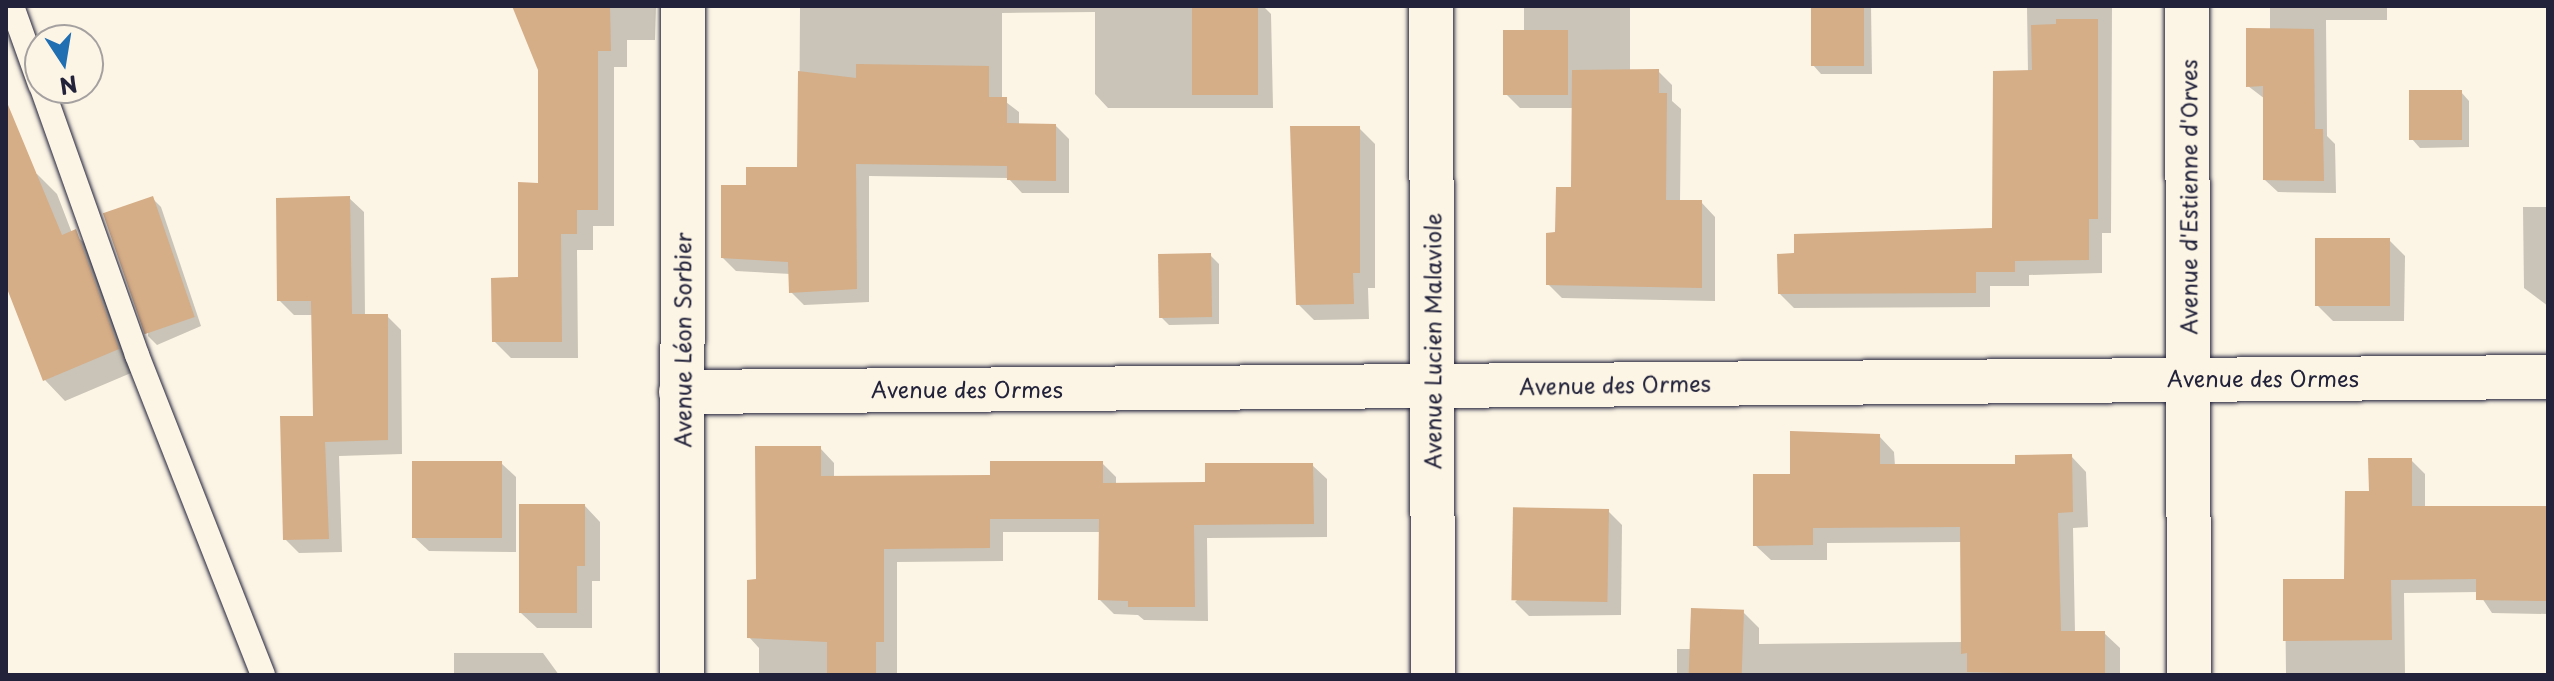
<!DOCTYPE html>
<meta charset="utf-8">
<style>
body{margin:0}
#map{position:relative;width:2554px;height:681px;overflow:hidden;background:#fcf5e5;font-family:"Playpen Sans",sans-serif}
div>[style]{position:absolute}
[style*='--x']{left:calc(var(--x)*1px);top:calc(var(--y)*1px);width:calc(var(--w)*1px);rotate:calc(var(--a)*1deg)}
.shadow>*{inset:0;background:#0003}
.building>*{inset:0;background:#d5ad87;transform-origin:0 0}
.roads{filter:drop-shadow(0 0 2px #22223b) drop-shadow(0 0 2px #22223b)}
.lane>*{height:24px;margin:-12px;padding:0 12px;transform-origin:12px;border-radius:12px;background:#fcf5e5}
.street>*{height:44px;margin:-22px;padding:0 22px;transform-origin:22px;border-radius:22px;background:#fcf5e5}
span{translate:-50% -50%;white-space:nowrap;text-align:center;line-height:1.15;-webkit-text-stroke:8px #fcf5e5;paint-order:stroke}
.street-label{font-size:22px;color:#22223b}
.frame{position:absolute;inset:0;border:8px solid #22223b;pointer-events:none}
.north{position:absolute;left:24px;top:24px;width:80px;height:80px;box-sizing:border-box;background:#fcf5e5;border:2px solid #a5a1a1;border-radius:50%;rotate:168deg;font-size:22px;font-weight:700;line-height:32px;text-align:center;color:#22223b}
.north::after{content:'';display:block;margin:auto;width:28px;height:36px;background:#1f6fb2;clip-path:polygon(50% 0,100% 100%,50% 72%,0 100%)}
</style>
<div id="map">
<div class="shadow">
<div style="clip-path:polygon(514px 6px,656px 6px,655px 40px,627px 40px,627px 67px,614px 67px,614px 226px,593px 226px,593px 250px,577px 250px,578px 358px,511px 358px,494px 341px,520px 279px,540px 185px,540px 70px)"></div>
<div style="clip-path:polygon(800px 6px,1263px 6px,1271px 14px,1273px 108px,1108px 108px,1095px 94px,1095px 12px,1002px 13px,1002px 99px,1019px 112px,1019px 125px,1056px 126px,1069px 139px,1069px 193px,1022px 193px,1008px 178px,869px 176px,869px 302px,804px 305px,791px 292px,791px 274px,736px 271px,723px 258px,748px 187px,799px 169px)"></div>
<div style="clip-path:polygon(1524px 6px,1630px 6px,1630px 72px,1658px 71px,1672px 85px,1672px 101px,1681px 109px,1680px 202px,1701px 202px,1715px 217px,1715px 301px,1562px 298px,1548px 284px,1573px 189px,1574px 108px,1520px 108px,1506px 94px,1524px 32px)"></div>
<div style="clip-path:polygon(1813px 6px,1871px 6px,1872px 74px,1821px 74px,1813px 65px)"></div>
<div style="clip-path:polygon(2027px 6px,2112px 6px,2111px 233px,2102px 233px,2102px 273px,2029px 275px,2029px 286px,1990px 286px,1990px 307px,1794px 308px,1780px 294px,1994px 230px,2028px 73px)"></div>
<div style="clip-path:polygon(2270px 6px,2387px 6px,2387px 20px,2326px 20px,2327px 136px,2335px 144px,2336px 193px,2278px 192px,2265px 180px,2265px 99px,2248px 86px,2270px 30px)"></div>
<div style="clip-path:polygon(2461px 92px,2469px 101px,2469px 147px,2420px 148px,2412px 139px)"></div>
<div style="clip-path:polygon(1359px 128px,1375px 144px,1375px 288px,1368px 288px,1369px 319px,1314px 320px,1298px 304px)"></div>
<div style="clip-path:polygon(37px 174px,57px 194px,72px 233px,96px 252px,138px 370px,65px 401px,45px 380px,6px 281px,6px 184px)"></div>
<div style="clip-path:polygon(349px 198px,364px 212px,365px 316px,387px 316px,401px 330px,402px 454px,339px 456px,342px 552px,299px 553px,285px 539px,315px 418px,314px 315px,294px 315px,279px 300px)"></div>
<div style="clip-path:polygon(153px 199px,161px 207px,201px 326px,157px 345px,148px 336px)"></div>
<div style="clip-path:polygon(2523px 207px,2548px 207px,2548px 306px,2524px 288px)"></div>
<div style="clip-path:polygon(2389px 240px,2405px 256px,2404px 321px,2333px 321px,2317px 305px)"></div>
<div style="clip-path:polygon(1210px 255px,1219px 264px,1219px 324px,1169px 325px,1161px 317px)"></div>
<div style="clip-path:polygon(1879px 436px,1894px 452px,1895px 466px,2017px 466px,2071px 456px,2086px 472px,2088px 527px,2073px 528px,2075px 633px,2104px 633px,2120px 648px,2120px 675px,1677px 675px,1677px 649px,1693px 649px,1743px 612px,1759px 628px,1759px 644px,1963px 642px,1962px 542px,1827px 543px,1827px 560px,1771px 560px,1755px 545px,1792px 476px)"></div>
<div style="clip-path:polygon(820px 448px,834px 463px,834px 478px,992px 477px,1102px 463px,1116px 477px,1116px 484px,1207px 484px,1312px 465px,1327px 479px,1327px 537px,1207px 538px,1208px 621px,1144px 620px,1138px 615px,1114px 614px,1100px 600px,1101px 532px,1003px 532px,1003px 561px,897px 562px,897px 675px,759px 675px,759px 648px,749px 637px,758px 581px)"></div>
<div style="clip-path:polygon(2411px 460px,2425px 474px,2425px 508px,2548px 508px,2548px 614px,2492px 613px,2478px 592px,2404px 593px,2405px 675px,2286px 675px,2285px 581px,2346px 581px,2371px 493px)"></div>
<div style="clip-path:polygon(501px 463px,516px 477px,516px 552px,429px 551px,414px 537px)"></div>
<div style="clip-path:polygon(585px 506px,600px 522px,600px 581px,592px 581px,592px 628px,537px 628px,521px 613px)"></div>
<div style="clip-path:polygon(1608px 511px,1622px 525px,1621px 615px,1529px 616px,1515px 602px)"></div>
<div style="clip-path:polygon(454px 653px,543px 653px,559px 675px,454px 675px)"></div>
</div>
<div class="building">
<div style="clip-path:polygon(512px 6px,610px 6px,611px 51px,598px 51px,598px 210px,577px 210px,577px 234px,561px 234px,562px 342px,492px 342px,491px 278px,518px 277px,518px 182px,538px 183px,538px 70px)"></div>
<div style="left:1192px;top:6px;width:66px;height:89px"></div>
<div style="left:1811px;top:6px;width:53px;height:60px"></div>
<div style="clip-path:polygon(2056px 19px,2098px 19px,2098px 219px,2089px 219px,2089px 260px,2015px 261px,2015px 272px,1976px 272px,1976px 293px,1778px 294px,1777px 254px,1794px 253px,1794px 234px,1992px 228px,1993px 71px,2032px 70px,2031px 25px,2056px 24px)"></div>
<div style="clip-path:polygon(2246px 28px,2314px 29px,2315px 129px,2323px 129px,2324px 181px,2263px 180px,2263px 86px,2246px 87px)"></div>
<div style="left:1503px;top:30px;width:65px;height:65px"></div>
<div style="clip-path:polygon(856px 64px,989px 66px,989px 97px,1007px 97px,1007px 123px,1056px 124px,1056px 181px,1007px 180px,1007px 166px,856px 164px,857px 289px,789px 293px,788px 262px,721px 258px,721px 185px,746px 185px,746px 167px,797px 167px,798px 71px,856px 78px)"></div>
<div style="clip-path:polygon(1659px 69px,1659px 93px,1667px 93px,1666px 200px,1702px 200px,1702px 288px,1546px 285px,1546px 233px,1555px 232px,1556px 187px,1571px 187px,1572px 70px)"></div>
<div style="left:2409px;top:90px;width:53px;height:50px"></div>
<div style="clip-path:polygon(6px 100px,62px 235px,76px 229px,119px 349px,43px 381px,6px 286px)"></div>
<div style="clip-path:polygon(1290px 126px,1360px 126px,1360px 273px,1353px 273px,1354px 304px,1296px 305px)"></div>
<div style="left:153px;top:196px;width:128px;height:53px;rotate:71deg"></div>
<div style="clip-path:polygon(350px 196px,352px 314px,388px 314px,388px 440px,325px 442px,329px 539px,283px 540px,280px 416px,313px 416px,311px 301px,277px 301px,276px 198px)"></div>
<div style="left:2315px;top:238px;width:75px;height:68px"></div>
<div style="left:1211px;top:253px;width:64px;height:53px;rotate:89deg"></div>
<div style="clip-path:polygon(1790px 431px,1880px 434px,1880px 464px,2015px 464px,2015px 455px,2072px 454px,2073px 512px,2058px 513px,2061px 631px,2105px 631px,2105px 675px,1967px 672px,1967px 653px,1961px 654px,1960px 527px,1813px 528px,1813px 545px,1753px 546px,1753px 474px,1790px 474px)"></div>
<div style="clip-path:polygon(755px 446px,821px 446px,821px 476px,990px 475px,990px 461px,1103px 461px,1103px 483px,1205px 482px,1205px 463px,1313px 463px,1314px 524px,1194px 525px,1195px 607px,1128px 607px,1128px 601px,1098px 600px,1099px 519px,990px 519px,990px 548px,884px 549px,884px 642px,876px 642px,876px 675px,827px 675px,827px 642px,747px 638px,747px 580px,756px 579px)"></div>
<div style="clip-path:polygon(2368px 458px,2412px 458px,2412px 506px,2548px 506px,2548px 601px,2476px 600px,2476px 579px,2391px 580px,2392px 640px,2283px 641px,2283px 579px,2344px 579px,2345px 491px,2369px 491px)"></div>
<div style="left:412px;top:461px;width:90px;height:77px"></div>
<div style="clip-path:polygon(519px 504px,585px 504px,585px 566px,577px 566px,577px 613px,519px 613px)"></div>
<div style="left:1609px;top:509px;width:93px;height:96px;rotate:91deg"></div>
<div style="left:1691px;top:608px;width:53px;height:67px;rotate:2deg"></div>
</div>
<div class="roads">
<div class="lane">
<div style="--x:12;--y:6;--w:83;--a:70.3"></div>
<div style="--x:42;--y:88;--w:283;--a:70.4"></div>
<div style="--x:137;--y:355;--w:344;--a:68.5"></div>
</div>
<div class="street">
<div style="--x:1431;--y:6;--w:669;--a:89.83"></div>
<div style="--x:2187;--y:6;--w:669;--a:89.83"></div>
<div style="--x:681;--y:392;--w:1867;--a:-0.46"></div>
<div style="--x:682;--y:675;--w:669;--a:-89.91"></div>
</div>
</div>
<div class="street-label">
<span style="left:2188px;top:197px;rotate:-90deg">Avenue d'Estienne d'Orves</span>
<span style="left:682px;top:340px;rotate:-90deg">Avenue Léon Sorbier</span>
<span style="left:1432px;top:341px;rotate:-90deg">Avenue Lucien Malaviole</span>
<span style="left:2263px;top:378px">Avenue des Ormes</span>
<span style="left:1615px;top:384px;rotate:-1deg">Avenue des Ormes</span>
<span style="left:967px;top:389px">Avenue des Ormes</span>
</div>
<div class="frame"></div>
<div class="north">N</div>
</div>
